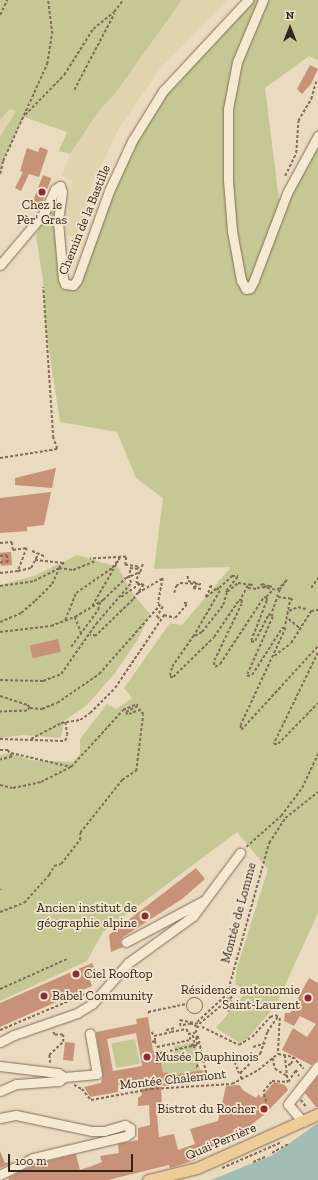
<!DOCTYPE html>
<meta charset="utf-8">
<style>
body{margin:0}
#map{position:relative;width:318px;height:1180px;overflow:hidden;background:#eadabf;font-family:"Zilla Slab",serif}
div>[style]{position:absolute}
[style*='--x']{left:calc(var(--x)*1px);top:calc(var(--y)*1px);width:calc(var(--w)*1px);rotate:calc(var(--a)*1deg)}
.farmland>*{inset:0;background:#dfd4ad}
.green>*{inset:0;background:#c5c794;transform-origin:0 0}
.water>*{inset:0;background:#a2bdb3}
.building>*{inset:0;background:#c79277;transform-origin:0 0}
.path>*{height:1.5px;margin-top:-0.75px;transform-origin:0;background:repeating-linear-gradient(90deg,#826c59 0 3px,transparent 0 5px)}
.path>.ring{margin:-0.75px;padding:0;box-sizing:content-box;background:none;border:1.5px solid #826c59;border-radius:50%}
.roads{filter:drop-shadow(0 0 1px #826c59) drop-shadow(0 0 1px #826c59)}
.minor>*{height:9px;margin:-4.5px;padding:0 4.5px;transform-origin:4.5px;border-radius:4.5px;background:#f6e9d1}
.major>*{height:11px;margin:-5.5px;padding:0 5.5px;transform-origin:5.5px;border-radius:5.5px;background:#edcc98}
.dots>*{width:11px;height:11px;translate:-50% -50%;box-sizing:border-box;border:2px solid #f2e5ce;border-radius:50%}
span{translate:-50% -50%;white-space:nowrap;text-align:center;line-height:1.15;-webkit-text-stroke:3.5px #f2e5ce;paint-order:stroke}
.poi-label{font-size:13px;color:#32251c}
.right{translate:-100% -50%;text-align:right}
.left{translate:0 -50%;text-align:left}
.street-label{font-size:13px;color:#32251c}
.north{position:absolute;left:270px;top:8px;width:40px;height:40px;-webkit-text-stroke:3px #f2e5ce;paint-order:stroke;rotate:0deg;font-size:11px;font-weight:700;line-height:16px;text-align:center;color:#32251c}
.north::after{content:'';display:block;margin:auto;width:14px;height:18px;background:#32251c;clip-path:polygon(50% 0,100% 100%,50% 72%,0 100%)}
.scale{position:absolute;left:8px;top:1154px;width:125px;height:18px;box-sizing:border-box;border:2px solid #32251c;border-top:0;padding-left:5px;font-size:12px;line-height:14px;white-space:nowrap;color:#32251c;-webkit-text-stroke:3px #f2e5ce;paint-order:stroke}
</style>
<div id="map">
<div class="farmland">
<div style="clip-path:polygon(182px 0,227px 0,159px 70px,118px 130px,92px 185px,79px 238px,66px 235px,64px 216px,73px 181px,62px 176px,70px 154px,98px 112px,116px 92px)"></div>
<div style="clip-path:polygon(11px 109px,17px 111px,0 137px,0 120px)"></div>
</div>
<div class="green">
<div style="clip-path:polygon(0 0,182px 0,116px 92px,98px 112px,70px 154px,59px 151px,67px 132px,24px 117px,3px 161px,0 174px,0 137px,16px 111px,10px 109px,0 120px)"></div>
<div style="clip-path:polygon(248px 0,318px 0,318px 60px,309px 56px,265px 88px,279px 200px,318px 128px,318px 913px,276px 1005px,247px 1039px,240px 1043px,216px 1028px,247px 991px,235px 984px,237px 968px,268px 869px,237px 832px,103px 932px,87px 961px,0 1001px,0 755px,11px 753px,30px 760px,73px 762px,80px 754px,80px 739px,107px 704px,116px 709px,132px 698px,124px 688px,170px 623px,182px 625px,231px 567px,154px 569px,163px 498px,136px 478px,117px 432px,60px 422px,45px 323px,43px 280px,36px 235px,51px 206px,56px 206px,63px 279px,73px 285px,109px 191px,163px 91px)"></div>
<div style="clip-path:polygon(77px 555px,118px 567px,133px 594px,150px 614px,138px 639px,115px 673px,87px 705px,64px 721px,61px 738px,24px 735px,0 738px,0 585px,34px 576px)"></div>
<div style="left:135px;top:1039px;width:25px;height:24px;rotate:79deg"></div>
<div style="clip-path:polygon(191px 1043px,196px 1044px,200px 1071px,169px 1076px,168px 1072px,163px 1073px,161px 1063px,155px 1064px,153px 1051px,159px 1050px,161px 1055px,175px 1052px,174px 1046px)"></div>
</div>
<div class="water">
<div style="clip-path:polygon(318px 1123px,318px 1180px,211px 1180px,273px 1155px)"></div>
</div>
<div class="building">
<div style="clip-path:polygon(310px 65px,318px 69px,311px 84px,302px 94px,297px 89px)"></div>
<div style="clip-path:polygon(40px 147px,48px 150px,39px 177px,29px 174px,21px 191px,15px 188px,23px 172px,20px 171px,27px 148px,38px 152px)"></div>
<div style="left:43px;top:175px;width:9px;height:33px;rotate:21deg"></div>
<div style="clip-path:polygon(56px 468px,52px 488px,15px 485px,15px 478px)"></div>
<div style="clip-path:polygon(51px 492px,44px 525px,27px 527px,27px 531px,0 533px,0 498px)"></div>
<div style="left:11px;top:552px;width:13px;height:11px;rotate:86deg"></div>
<div style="left:58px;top:639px;width:13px;height:29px;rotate:77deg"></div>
<div style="clip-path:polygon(196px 868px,205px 879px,182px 899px,123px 937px,120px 942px,123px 947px,111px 952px,109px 935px)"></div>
<div style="clip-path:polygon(92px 963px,98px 974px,89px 978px,92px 986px,0 1027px,0 1003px)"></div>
<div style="clip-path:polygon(309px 978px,318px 983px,318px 1060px,311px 1065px,282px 1050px,293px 1028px,307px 1037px,316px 1024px,300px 1016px,294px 1026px,284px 1021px,285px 1013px,290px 1013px)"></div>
<div style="left:228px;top:997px;width:11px;height:11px;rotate:41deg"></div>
<div style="clip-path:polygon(evenodd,148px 1017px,153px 1051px,159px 1050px,163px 1073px,168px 1072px,169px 1076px,203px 1070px,204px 1078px,188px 1080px,189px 1084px,161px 1086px,162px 1105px,156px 1105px,159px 1137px,174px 1134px,178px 1150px,195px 1144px,190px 1129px,218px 1121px,226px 1086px,239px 1085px,244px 1091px,256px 1098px,259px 1094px,261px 1098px,274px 1082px,285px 1085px,288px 1090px,265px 1114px,230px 1141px,214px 1146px,195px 1160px,177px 1166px,170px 1168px,169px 1165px,108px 1180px,9px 1180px,8px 1178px,35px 1164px,76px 1154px,80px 1170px,92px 1166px,102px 1162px,100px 1156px,119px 1153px,118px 1144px,138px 1140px,138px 1128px,150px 1125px,149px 1105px,138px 1106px,138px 1098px,142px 1095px,139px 1082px,118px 1085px,118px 1092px,90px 1097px,84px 1087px,101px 1083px,103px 1076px,96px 1032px,137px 1024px,136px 1019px,148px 1017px,136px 1033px,142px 1066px,113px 1071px,107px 1039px,136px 1033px)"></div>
<div style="left:65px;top:1042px;width:10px;height:18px;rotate:6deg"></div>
<div style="clip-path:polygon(318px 1076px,318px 1107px,316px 1107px,305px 1093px)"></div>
<div style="clip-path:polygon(0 1151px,5px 1163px,13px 1162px,0 1168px)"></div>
</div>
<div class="path">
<div style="--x:0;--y:15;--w:17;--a:-65"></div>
<div style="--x:74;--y:90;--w:86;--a:-62.2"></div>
<div style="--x:25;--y:115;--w:56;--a:-45.7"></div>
<div style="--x:64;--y:75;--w:54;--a:-57.8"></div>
<div style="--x:93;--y:29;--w:27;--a:-39"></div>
<div style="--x:114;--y:12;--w:15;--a:-53"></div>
<div style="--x:0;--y:174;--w:13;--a:-77"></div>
<div style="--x:3;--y:161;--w:107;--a:-65.6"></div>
<div style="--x:47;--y:64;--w:30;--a:-81"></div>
<div style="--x:52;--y:34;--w:34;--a:-97"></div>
<div style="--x:285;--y:176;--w:25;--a:-64"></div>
<div style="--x:296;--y:153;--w:32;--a:-86"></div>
<div style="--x:298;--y:121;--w:26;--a:-59"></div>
<div style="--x:311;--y:99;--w:18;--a:-74"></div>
<div style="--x:0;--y:458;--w:58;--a:-9"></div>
<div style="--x:57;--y:449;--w:12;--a:-110"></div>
<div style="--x:53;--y:438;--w:151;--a:-93.8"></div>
<div style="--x:0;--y:543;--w:12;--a:-5"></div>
<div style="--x:12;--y:542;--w:8;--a:83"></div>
<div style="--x:13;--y:550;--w:14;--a:-8"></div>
<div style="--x:27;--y:548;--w:25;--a:111"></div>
<div style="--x:18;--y:571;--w:13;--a:-13"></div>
<div style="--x:31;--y:568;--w:16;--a:-63"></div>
<div style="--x:32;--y:551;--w:15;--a:23"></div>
<div style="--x:0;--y:556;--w:7;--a:-8"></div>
<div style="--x:7;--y:555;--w:7;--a:82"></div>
<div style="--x:8;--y:562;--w:8;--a:173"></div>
<div style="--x:35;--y:560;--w:29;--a:6"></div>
<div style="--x:64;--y:563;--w:7;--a:135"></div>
<div style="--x:59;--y:568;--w:14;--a:8"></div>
<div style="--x:73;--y:570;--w:24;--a:-22"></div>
<div style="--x:140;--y:572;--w:9;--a:-72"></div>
<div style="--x:0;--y:573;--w:18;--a:-6"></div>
<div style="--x:188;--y:576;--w:5;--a:90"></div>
<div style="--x:188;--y:581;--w:9;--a:13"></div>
<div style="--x:0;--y:586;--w:34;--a:-8"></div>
<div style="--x:34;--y:581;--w:28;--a:-27"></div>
<div style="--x:209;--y:587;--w:3;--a:-18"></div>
<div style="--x:212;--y:586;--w:13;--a:119"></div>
<div style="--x:206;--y:597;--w:14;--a:-39"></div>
<div style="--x:217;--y:588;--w:4;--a:45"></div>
<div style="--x:220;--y:591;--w:52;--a:120"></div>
<div style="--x:194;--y:636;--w:39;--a:125"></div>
<div style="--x:172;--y:668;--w:9;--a:103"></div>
<div style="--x:170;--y:677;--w:3;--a:0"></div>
<div style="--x:173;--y:677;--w:57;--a:-44.3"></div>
<div style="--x:214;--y:637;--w:45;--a:-56"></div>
<div style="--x:239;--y:600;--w:3;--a:0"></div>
<div style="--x:242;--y:600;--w:4;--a:90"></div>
<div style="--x:242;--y:604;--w:64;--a:115.8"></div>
<div style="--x:214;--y:662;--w:5;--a:79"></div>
<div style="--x:215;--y:667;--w:6;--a:-31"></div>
<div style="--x:220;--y:664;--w:80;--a:-56.7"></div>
<div style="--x:264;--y:597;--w:3;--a:18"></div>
<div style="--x:267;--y:598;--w:3;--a:90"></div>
<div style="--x:267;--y:601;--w:44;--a:111.3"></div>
<div style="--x:251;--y:642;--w:4;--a:-14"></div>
<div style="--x:255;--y:641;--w:29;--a:-63"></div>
<div style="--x:268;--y:615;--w:4;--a:-14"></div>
<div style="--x:272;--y:614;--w:3;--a:72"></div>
<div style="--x:273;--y:617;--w:64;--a:113.8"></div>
<div style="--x:247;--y:676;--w:5;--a:-11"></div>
<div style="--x:252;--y:675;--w:56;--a:-57.4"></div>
<div style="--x:282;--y:628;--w:4;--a:0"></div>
<div style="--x:286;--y:628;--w:107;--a:114.9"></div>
<div style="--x:241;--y:725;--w:5;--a:90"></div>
<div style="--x:241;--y:730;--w:114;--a:-47.5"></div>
<div style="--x:262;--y:587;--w:15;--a:11"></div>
<div style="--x:277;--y:590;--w:14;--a:-45"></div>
<div style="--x:287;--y:580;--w:12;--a:125"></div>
<div style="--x:280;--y:590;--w:24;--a:109"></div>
<div style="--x:219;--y:588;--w:18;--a:-43"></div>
<div style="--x:232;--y:576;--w:6;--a:0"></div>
<div style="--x:248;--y:588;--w:9;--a:6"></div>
<div style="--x:257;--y:589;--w:7;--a:-45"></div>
<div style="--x:262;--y:584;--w:10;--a:17"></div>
<div style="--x:272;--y:587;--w:10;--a:180"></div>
<div style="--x:311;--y:588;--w:12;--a:-55"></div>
<div style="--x:226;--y:591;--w:1;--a:45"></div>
<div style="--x:227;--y:592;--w:14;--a:-39"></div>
<div style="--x:238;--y:583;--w:15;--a:8"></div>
<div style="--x:253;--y:585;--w:5;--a:169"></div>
<div style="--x:248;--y:586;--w:15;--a:118"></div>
<div style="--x:226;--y:591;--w:19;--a:-51"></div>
<div style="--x:138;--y:593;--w:29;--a:-31"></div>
<div style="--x:163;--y:578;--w:26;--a:101"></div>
<div style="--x:158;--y:604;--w:6;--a:31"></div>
<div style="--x:163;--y:607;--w:12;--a:121"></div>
<div style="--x:157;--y:617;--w:4;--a:27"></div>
<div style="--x:174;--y:593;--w:7;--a:-74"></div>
<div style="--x:176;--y:586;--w:5;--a:-37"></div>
<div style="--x:180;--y:583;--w:21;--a:3"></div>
<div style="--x:201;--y:584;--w:9;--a:153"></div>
<div style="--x:193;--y:588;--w:9;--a:6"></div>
<div style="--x:121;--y:597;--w:24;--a:-35"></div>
<div style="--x:266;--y:597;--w:10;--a:-45"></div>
<div style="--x:278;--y:597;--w:15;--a:8"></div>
<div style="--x:293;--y:599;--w:4;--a:135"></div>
<div style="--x:290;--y:602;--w:25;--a:101"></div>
<div style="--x:92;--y:606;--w:52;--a:-60"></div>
<div style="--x:289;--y:611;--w:10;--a:-24"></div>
<div style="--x:298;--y:607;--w:8;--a:14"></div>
<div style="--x:75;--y:617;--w:17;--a:69"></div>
<div style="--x:289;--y:619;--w:16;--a:40"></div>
<div style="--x:65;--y:620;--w:29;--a:-68"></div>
<div style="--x:76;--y:593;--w:44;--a:-34.8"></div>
<div style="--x:112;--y:568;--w:15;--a:-53"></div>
<div style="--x:0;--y:622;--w:23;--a:-23"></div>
<div style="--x:21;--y:613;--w:18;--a:-41"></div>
<div style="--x:35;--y:601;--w:24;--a:-45"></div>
<div style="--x:52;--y:584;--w:17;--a:-66"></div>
<div style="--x:0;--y:632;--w:51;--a:-6.7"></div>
<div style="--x:51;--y:626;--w:26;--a:-21"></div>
<div style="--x:75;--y:617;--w:33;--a:-31"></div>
<div style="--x:103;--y:600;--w:32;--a:-44"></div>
<div style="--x:126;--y:578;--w:15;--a:-23"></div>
<div style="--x:140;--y:572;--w:11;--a:112"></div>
<div style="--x:136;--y:582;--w:9;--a:21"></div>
<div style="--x:144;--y:585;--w:19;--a:126"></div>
<div style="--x:133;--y:600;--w:52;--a:135.8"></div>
<div style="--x:96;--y:636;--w:6;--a:-171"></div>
<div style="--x:195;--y:636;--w:8;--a:-30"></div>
<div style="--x:202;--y:632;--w:34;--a:-52"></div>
<div style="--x:223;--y:605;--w:14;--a:-73"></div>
<div style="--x:71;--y:647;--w:46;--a:-53.9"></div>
<div style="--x:98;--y:610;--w:8;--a:-76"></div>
<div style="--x:318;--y:653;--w:101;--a:115.8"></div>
<div style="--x:274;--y:744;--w:4;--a:0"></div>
<div style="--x:278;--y:744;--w:57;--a:-45.7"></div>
<div style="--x:274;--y:656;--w:21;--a:-37"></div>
<div style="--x:291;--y:643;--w:38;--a:-58"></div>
<div style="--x:311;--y:611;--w:7;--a:-8"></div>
<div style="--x:0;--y:680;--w:43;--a:1.3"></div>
<div style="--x:43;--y:681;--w:19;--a:-21"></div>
<div style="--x:61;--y:674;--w:61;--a:-55"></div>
<div style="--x:96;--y:624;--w:54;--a:-49.5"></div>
<div style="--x:131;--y:583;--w:5;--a:-112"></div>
<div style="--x:129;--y:578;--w:10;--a:-84"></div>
<div style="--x:130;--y:568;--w:8;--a:7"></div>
<div style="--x:138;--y:569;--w:2;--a:-90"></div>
<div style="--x:138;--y:567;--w:13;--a:-171"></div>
<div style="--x:125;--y:565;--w:8;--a:-83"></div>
<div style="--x:126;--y:557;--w:36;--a:177"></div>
<div style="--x:0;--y:696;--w:29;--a:18"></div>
<div style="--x:28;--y:705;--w:4;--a:56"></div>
<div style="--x:30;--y:708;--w:4;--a:135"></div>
<div style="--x:27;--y:711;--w:27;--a:178"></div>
<div style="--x:30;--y:708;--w:12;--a:5"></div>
<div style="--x:42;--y:709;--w:16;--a:-22"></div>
<div style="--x:57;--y:703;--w:51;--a:-34.6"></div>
<div style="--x:99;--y:674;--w:92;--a:-48.5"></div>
<div style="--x:0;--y:739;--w:65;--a:1.8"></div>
<div style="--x:65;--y:741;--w:6;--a:-72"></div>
<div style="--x:67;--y:735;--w:13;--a:-99"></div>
<div style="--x:31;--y:739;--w:34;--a:-28"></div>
<div style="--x:61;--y:723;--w:19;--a:-9"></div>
<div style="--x:80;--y:720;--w:12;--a:-35"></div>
<div style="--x:90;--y:713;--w:35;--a:-45"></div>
<div style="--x:115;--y:688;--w:88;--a:-56.1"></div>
<div style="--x:164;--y:615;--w:11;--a:15"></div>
<div style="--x:175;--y:618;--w:18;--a:-49"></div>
<div style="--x:187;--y:604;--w:4;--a:-166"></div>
<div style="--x:0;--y:750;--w:8;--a:0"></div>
<div style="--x:8;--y:750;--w:8;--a:60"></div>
<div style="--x:12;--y:757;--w:12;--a:166"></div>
<div style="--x:11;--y:753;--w:62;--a:13.1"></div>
<div style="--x:71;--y:767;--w:77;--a:-47.6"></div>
<div style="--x:123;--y:710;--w:15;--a:-23"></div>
<div style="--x:137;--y:704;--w:2;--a:63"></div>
<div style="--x:0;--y:785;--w:13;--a:13"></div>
<div style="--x:13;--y:788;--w:29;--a:-12"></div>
<div style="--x:41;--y:782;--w:34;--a:-27"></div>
<div style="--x:246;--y:847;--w:47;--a:-41.5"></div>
<div style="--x:281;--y:816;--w:35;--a:-53"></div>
<div style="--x:302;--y:788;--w:38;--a:-65"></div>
<div style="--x:0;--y:890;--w:1;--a:-45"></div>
<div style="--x:0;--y:912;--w:26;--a:-21"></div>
<div style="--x:24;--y:903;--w:38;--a:-48"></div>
<div style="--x:49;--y:875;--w:10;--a:-61"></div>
<div style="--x:54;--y:866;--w:7;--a:-16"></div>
<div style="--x:61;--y:864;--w:31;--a:-52"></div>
<div style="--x:80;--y:840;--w:7;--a:-90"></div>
<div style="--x:80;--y:833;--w:68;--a:-51.6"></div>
<div style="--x:122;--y:780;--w:17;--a:-33"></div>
<div style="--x:136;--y:771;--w:56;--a:-82.9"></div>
<div style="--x:143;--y:715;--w:5;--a:-112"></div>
<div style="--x:141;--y:710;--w:15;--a:160"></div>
<div style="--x:127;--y:715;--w:3;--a:-108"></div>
<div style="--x:126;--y:712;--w:13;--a:-27"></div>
<div style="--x:0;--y:989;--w:73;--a:-24.1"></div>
<div class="ring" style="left:187px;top:998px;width:14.5px;height:14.5px"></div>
<div style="--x:149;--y:1014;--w:2;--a:-117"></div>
<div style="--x:148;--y:1012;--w:40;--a:-12"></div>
<div style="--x:197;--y:1022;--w:41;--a:-43"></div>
<div style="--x:227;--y:994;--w:157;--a:-74.5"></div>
<div style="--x:269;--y:843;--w:30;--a:-57"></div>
<div style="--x:285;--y:818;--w:42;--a:-38.2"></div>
<div style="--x:197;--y:1027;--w:7;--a:-153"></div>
<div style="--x:191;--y:1024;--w:11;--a:170"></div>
<div style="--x:180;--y:1026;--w:6;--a:-90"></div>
<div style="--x:180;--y:1020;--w:19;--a:12"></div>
<div style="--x:202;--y:1027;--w:41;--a:25.9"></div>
<div style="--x:239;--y:1045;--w:15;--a:-32"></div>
<div style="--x:252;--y:1037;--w:27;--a:-48"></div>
<div style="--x:270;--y:1017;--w:6;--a:-18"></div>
<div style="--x:276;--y:1015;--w:5;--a:37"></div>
<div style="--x:280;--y:1018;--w:36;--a:93"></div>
<div style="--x:0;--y:1030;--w:98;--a:-22.9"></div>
<div style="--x:166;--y:1030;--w:9;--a:-13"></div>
<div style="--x:152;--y:1032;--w:4;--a:63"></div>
<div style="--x:155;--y:1041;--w:6;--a:72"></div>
<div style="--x:157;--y:1047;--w:34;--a:-12"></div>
<div style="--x:190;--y:1040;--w:6;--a:-99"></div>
<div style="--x:152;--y:1042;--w:3;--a:-18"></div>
<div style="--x:155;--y:1041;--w:5;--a:-101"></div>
<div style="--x:154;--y:1036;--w:17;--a:-13"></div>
<div style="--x:171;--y:1032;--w:16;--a:-11"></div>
<div style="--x:187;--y:1029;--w:5;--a:79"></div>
<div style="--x:188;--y:1034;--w:7;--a:-8"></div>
<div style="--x:195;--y:1033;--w:10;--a:-66"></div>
<div style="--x:199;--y:1024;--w:45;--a:-39.6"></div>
<div style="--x:194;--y:1045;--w:24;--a:81"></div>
<div style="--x:191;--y:1046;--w:4;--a:-45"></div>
<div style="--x:194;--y:1043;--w:10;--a:-101"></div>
<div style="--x:253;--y:1047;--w:13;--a:-18"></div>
<div style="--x:285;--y:1055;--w:27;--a:84"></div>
<div style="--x:273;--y:1058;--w:11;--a:80"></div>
<div style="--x:275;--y:1069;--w:14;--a:30"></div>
<div style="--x:235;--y:1062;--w:12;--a:70"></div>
<div style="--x:50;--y:1063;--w:8;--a:-97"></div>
<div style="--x:49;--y:1055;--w:19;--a:-43"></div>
<div style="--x:63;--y:1042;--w:7;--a:-90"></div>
<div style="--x:63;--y:1035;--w:9;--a:180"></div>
<div style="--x:54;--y:1035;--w:5;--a:-101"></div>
<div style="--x:157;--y:1064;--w:10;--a:-101"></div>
<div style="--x:155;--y:1054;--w:43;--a:-12.1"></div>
<div style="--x:197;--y:1045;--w:8;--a:-97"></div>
<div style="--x:196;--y:1037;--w:2;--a:-27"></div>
<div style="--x:198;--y:1036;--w:41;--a:77.3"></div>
<div style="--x:288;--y:1065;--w:3;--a:-18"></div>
<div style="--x:291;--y:1064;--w:7;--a:-74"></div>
<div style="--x:241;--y:1079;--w:6;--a:-99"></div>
<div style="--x:240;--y:1073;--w:28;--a:-44"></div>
<div style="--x:260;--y:1054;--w:23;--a:-72"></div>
<div style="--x:267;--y:1032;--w:19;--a:-55"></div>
<div style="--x:288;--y:1082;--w:14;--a:-56"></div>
<div style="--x:296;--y:1070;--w:7;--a:63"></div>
<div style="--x:74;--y:1085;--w:9;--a:27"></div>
<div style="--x:82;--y:1089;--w:14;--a:51"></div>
<div style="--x:91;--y:1100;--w:61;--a:-10.4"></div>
<div style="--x:151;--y:1089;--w:81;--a:-3.5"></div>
<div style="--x:232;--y:1084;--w:30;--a:-28"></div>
<div style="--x:258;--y:1070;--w:26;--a:-39"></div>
<div style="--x:278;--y:1054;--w:15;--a:11"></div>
<div style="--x:293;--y:1057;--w:16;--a:47"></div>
<div style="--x:301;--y:1100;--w:10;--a:53"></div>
<div style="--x:266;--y:1102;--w:10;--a:-107"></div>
<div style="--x:263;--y:1092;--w:14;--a:-51"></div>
<div style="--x:272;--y:1081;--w:16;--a:4"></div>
<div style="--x:272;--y:1153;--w:18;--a:-29"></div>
<div style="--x:253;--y:1162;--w:15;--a:-23"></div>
<div style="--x:222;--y:1168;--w:65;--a:-23.4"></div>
</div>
<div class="roads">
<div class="minor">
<div style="--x:263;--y:0;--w:67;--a:112.8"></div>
<div style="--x:237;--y:62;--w:48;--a:100.8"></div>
<div style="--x:228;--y:109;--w:71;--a:90"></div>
<div style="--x:228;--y:180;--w:51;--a:85.5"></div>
<div style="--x:232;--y:231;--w:50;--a:79.6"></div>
<div style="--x:241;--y:280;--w:10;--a:61"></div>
<div style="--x:246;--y:289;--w:4;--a:-14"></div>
<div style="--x:250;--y:288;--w:9;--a:-63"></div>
<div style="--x:254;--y:280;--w:93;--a:-69.2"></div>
<div style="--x:287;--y:193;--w:65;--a:-61.5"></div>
<div style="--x:0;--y:265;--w:68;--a:-49.8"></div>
<div style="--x:44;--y:213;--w:26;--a:-65"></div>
<div style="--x:55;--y:189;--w:6;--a:-31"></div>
<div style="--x:60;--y:186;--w:6;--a:72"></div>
<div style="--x:62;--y:192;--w:29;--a:98"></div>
<div style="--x:58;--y:221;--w:58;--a:85.1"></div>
<div style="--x:63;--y:279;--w:5;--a:68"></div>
<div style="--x:65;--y:284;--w:8;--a:7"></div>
<div style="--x:73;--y:285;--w:6;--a:-51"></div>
<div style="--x:77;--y:280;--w:95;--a:-70.2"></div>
<div style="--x:109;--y:191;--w:55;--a:-65.3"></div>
<div style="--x:132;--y:141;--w:59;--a:-58.2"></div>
<div style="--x:163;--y:91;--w:125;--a:-47"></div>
<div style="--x:126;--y:942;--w:87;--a:-28"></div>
<div style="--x:0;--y:1042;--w:16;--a:-27"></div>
<div style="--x:14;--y:1035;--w:67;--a:-19.2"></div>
<div style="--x:77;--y:1013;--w:17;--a:-31"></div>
<div style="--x:92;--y:1004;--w:55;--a:-48.7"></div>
<div style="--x:128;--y:963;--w:80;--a:-35.9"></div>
<div style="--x:193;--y:916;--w:79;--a:-53.3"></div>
<div style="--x:0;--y:1066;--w:58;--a:6.9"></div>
<div style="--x:58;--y:1073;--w:7;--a:34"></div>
<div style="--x:64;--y:1077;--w:6;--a:141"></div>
<div style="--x:59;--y:1081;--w:43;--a:176"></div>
<div style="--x:16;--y:1084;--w:17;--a:156"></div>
<div style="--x:64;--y:1077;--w:33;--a:-5"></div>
<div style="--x:97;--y:1074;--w:41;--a:-99.9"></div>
<div style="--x:0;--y:1118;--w:16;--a:-11"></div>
<div style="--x:16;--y:1115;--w:78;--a:11.9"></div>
<div style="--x:92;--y:1131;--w:12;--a:0"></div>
<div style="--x:104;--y:1131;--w:22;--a:-16"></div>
<div style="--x:125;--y:1125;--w:6;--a:31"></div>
<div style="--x:130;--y:1128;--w:5;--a:90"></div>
<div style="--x:130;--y:1133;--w:5;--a:143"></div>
<div style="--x:126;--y:1136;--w:96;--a:166.7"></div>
<div style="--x:33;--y:1158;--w:37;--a:153"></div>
<div style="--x:303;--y:1122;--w:23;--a:-130"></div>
<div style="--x:288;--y:1104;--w:48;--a:-51.7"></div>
</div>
<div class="major">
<div style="--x:148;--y:1180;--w:50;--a:-13.8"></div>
<div style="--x:197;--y:1168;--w:133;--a:-24.1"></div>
</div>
</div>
<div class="dots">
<div style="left:42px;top:192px;background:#8d2c34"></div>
<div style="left:145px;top:916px;background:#8d2c34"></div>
<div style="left:76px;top:974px;background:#8d2c34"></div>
<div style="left:44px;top:996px;background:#8d2c34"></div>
<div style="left:308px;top:998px;background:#8d2c34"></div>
<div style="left:147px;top:1057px;background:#8d2c34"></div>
<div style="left:264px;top:1109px;background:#8d2c34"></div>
</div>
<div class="poi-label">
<span style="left:42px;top:213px">Chez le<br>Pèr' Gras</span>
<span class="right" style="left:137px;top:916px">Ancien institut de<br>géographie alpine</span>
<span class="left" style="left:84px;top:974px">Ciel Rooftop</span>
<span class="right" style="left:300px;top:998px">Résidence autonomie<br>Saint-Laurent</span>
<span class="left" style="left:52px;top:996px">Babel Community</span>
<span class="left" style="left:155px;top:1057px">Musée Dauphinois</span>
<span class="right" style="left:256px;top:1109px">Bistrot du Rocher</span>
</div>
<div class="street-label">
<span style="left:85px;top:220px;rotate:-68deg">Chemin de la Bastille</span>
<span style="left:239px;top:913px;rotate:-75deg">Montée de Lomme</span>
<span style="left:173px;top:1080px;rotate:-6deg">Montée Chalemont</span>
<span style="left:221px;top:1142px;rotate:-23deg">Quai Perrière</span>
</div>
<div class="north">N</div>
<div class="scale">100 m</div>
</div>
